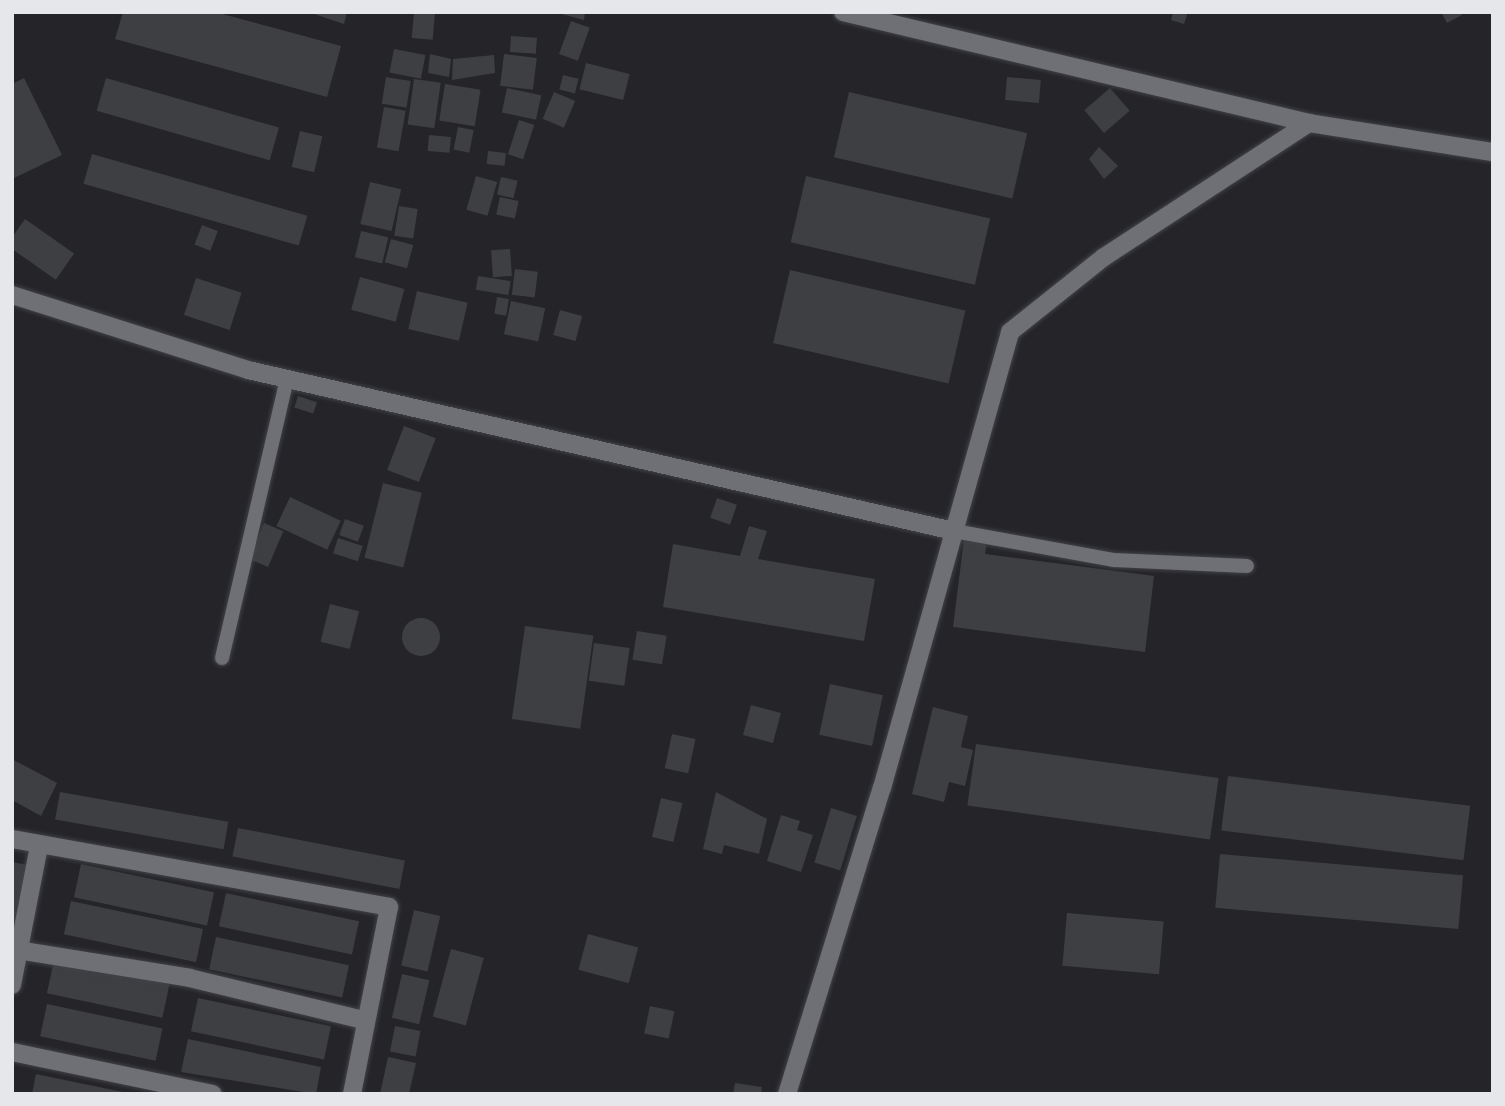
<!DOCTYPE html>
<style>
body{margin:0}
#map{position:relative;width:1505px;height:1106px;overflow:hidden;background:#242429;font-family:Raleway,sans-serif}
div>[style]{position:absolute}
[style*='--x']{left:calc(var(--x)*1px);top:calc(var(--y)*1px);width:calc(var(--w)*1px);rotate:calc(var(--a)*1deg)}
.building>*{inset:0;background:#3e3f43;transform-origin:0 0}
.round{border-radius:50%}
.roads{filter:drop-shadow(0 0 2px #414245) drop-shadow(0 0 2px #414245)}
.lane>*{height:14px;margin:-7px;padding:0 7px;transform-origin:7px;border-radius:7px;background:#6f7075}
.street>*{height:18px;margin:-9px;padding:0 9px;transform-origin:9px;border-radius:9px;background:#6f7075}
.secondary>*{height:18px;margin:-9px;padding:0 9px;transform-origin:9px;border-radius:9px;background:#6f7075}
span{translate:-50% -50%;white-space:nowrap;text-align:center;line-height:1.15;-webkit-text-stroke:5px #0d0e10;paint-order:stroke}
.frame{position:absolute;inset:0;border:14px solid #e6e7ea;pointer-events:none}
</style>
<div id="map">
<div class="building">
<div style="clip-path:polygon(123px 12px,215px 12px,341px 46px,327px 97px,115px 39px)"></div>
<div style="clip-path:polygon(308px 12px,347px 12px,344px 24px)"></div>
<div style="left:414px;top:12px;width:21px;height:26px;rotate:5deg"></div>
<div style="clip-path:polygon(554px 12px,585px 12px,584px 20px)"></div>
<div style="clip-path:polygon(1173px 12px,1188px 12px,1184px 24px,1171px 20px)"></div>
<div style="clip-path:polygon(1441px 12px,1460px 12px,1462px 15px,1447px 23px)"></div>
<div style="left:571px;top:21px;width:20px;height:35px;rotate:20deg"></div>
<div style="left:511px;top:36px;width:26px;height:16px;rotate:4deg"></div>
<div style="left:394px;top:49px;width:32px;height:24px;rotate:11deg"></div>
<div style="clip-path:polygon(430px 54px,451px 59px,449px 77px,428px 73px)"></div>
<div style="left:504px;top:54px;width:33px;height:32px;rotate:7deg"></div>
<div style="clip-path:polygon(494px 55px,495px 73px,452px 80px,453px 59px)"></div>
<div style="left:586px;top:63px;width:45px;height:27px;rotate:14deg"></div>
<div style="left:563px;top:75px;width:16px;height:15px;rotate:14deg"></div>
<div style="left:386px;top:77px;width:25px;height:27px;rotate:9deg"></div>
<div style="left:1007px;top:77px;width:34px;height:23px;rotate:5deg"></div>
<div style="clip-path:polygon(24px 78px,62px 155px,12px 179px,12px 84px)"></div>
<div style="left:106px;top:78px;width:180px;height:34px;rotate:16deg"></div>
<div style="left:414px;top:79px;width:27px;height:46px;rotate:8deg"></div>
<div style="left:445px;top:84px;width:36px;height:37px;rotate:9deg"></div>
<div style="left:507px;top:88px;width:35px;height:25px;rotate:12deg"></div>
<div style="left:1110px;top:88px;width:30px;height:34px;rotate:49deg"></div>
<div style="left:554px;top:92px;width:23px;height:29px;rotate:23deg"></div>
<div style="left:849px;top:92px;width:183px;height:67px;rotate:13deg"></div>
<div style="left:384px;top:107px;width:22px;height:41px;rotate:10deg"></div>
<div style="left:519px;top:120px;width:16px;height:36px;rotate:18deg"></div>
<div style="left:458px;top:127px;width:16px;height:23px;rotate:11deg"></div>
<div style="left:300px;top:131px;width:23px;height:37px;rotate:13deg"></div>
<div style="left:429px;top:135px;width:22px;height:16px;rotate:5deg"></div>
<div style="clip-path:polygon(1099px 147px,1118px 166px,1104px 179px,1089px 159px)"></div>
<div style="left:488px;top:151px;width:18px;height:13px;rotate:6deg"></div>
<div style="left:92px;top:154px;width:224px;height:31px;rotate:16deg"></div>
<div style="left:476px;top:176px;width:22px;height:35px;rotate:16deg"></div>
<div style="left:806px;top:176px;width:189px;height:68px;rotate:13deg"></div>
<div style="left:501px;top:177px;width:17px;height:18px;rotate:13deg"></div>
<div style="left:370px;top:182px;width:32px;height:43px;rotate:13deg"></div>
<div style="left:500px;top:197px;width:19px;height:18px;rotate:12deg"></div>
<div style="left:399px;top:206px;width:19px;height:30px;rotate:9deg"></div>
<div style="left:25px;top:219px;width:60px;height:32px;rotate:35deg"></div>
<div style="left:202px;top:225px;width:17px;height:21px;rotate:21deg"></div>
<div style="left:361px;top:231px;width:28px;height:27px;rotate:13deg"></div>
<div style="left:391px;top:239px;width:23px;height:24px;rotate:15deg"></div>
<div style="left:510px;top:249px;width:27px;height:19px;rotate:86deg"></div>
<div style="left:515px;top:269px;width:23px;height:26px;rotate:7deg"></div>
<div style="left:790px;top:270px;width:180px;height:75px;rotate:13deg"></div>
<div style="left:478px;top:276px;width:33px;height:14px;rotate:9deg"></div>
<div style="left:360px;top:277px;width:46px;height:34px;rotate:15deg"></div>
<div style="left:196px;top:278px;width:48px;height:39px;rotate:18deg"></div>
<div style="left:417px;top:291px;width:52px;height:39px;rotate:13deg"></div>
<div style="left:497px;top:297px;width:12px;height:17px;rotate:9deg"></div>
<div style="left:511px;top:301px;width:35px;height:34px;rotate:12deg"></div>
<div style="left:560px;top:310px;width:23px;height:26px;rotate:15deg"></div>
<div style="left:298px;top:396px;width:20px;height:12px;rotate:18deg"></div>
<div style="left:404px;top:426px;width:34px;height:47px;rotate:21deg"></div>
<div style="left:383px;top:483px;width:40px;height:77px;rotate:14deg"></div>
<div style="left:290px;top:497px;width:56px;height:32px;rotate:25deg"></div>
<div style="left:717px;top:498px;width:21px;height:21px;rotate:19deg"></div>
<div style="left:345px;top:519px;width:20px;height:17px;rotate:20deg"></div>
<div style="left:264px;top:523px;width:21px;height:39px;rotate:23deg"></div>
<div style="clip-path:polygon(749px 526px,767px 531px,758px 559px,875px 579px,864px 641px,663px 607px,673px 544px,740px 556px)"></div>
<div style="left:338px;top:538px;width:26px;height:16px;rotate:18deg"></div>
<div style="clip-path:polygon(964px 539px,987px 542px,985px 554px,1154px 576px,1145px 652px,953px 627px)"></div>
<div style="left:330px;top:604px;width:30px;height:39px;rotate:14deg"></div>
<div class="round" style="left:402px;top:618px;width:38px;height:38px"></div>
<div style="left:525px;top:626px;width:69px;height:94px;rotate:8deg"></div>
<div style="left:637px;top:631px;width:30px;height:29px;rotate:9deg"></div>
<div style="left:594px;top:643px;width:36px;height:38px;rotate:8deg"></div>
<div style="left:830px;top:684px;width:54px;height:52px;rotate:12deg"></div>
<div style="left:751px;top:705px;width:31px;height:31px;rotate:15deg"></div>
<div style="clip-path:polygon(933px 707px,968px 716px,961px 747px,973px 750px,965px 786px,949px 782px,944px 802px,912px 794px)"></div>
<div style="left:672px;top:734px;width:24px;height:35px;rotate:12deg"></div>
<div style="left:976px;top:744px;width:245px;height:62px;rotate:8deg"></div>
<div style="clip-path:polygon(12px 759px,57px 783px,41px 816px,12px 800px)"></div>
<div style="left:1228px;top:776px;width:244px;height:55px;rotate:7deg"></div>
<div style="left:60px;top:792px;width:171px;height:28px;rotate:10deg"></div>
<div style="clip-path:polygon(716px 792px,767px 819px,759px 854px,724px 845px,722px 854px,703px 849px)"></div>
<div style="left:661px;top:798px;width:22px;height:40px;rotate:13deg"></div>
<div style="left:831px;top:808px;width:27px;height:57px;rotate:17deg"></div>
<div style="clip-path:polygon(781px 815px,800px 821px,797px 830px,813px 835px,801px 872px,767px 861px)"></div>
<div style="left:238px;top:828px;width:170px;height:29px;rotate:11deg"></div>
<div style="left:1220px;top:854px;width:244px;height:54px;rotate:5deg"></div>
<div style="clip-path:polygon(12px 862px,33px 866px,12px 959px)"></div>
<div style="left:81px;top:864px;width:136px;height:34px;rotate:12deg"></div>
<div style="left:226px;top:893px;width:136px;height:34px;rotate:12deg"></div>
<div style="left:71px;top:901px;width:135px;height:34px;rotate:12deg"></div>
<div style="left:414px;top:910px;width:27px;height:57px;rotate:13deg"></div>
<div style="left:1067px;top:913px;width:97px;height:53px;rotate:5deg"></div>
<div style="left:588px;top:934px;width:52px;height:37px;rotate:15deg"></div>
<div style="left:216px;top:937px;width:136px;height:33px;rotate:12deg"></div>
<div style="left:451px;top:949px;width:34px;height:70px;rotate:15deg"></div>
<div style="left:54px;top:960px;width:118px;height:34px;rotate:12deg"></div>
<div style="left:402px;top:974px;width:28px;height:45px;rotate:13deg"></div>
<div style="left:198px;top:998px;width:136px;height:34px;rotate:12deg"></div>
<div style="left:47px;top:1004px;width:118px;height:33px;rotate:12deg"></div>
<div style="left:650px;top:1006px;width:25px;height:28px;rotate:12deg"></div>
<div style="left:395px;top:1026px;width:26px;height:26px;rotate:11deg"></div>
<div style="clip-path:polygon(188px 1039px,321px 1067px,316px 1094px,181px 1072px)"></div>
<div style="clip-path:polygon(388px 1057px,416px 1063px,409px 1094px,380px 1094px)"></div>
<div style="clip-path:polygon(36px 1074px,123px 1092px,123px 1094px,32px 1094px)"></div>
<div style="clip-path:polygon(735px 1083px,762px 1087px,761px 1094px,733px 1094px)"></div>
</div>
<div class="roads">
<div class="lane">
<div style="--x:954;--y:531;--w:163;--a:10.3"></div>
<div style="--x:1114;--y:560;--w:133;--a:2.6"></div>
<div style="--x:222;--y:658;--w:286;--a:-76.9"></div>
</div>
<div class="street">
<div style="--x:12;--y:295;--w:248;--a:17.6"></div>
<div style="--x:248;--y:370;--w:724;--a:12.85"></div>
<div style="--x:12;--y:839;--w:383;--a:10.2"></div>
<div style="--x:389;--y:907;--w:191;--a:101.2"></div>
<div style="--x:18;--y:950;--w:174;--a:9.2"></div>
<div style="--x:190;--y:978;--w:179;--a:13.6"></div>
<div style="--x:12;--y:985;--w:142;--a:-79"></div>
<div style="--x:12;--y:1052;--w:205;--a:11.8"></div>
</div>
<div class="secondary">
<div style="--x:843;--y:12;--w:479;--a:13.4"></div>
<div style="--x:1309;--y:123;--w:186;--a:9"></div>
<div style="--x:787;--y:1094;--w:320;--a:-72.8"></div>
<div style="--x:882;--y:788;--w:474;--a:-74.3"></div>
<div style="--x:1010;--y:332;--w:120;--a:-38.6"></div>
<div style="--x:1104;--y:257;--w:245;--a:-33.2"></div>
</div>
</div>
<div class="frame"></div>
</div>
